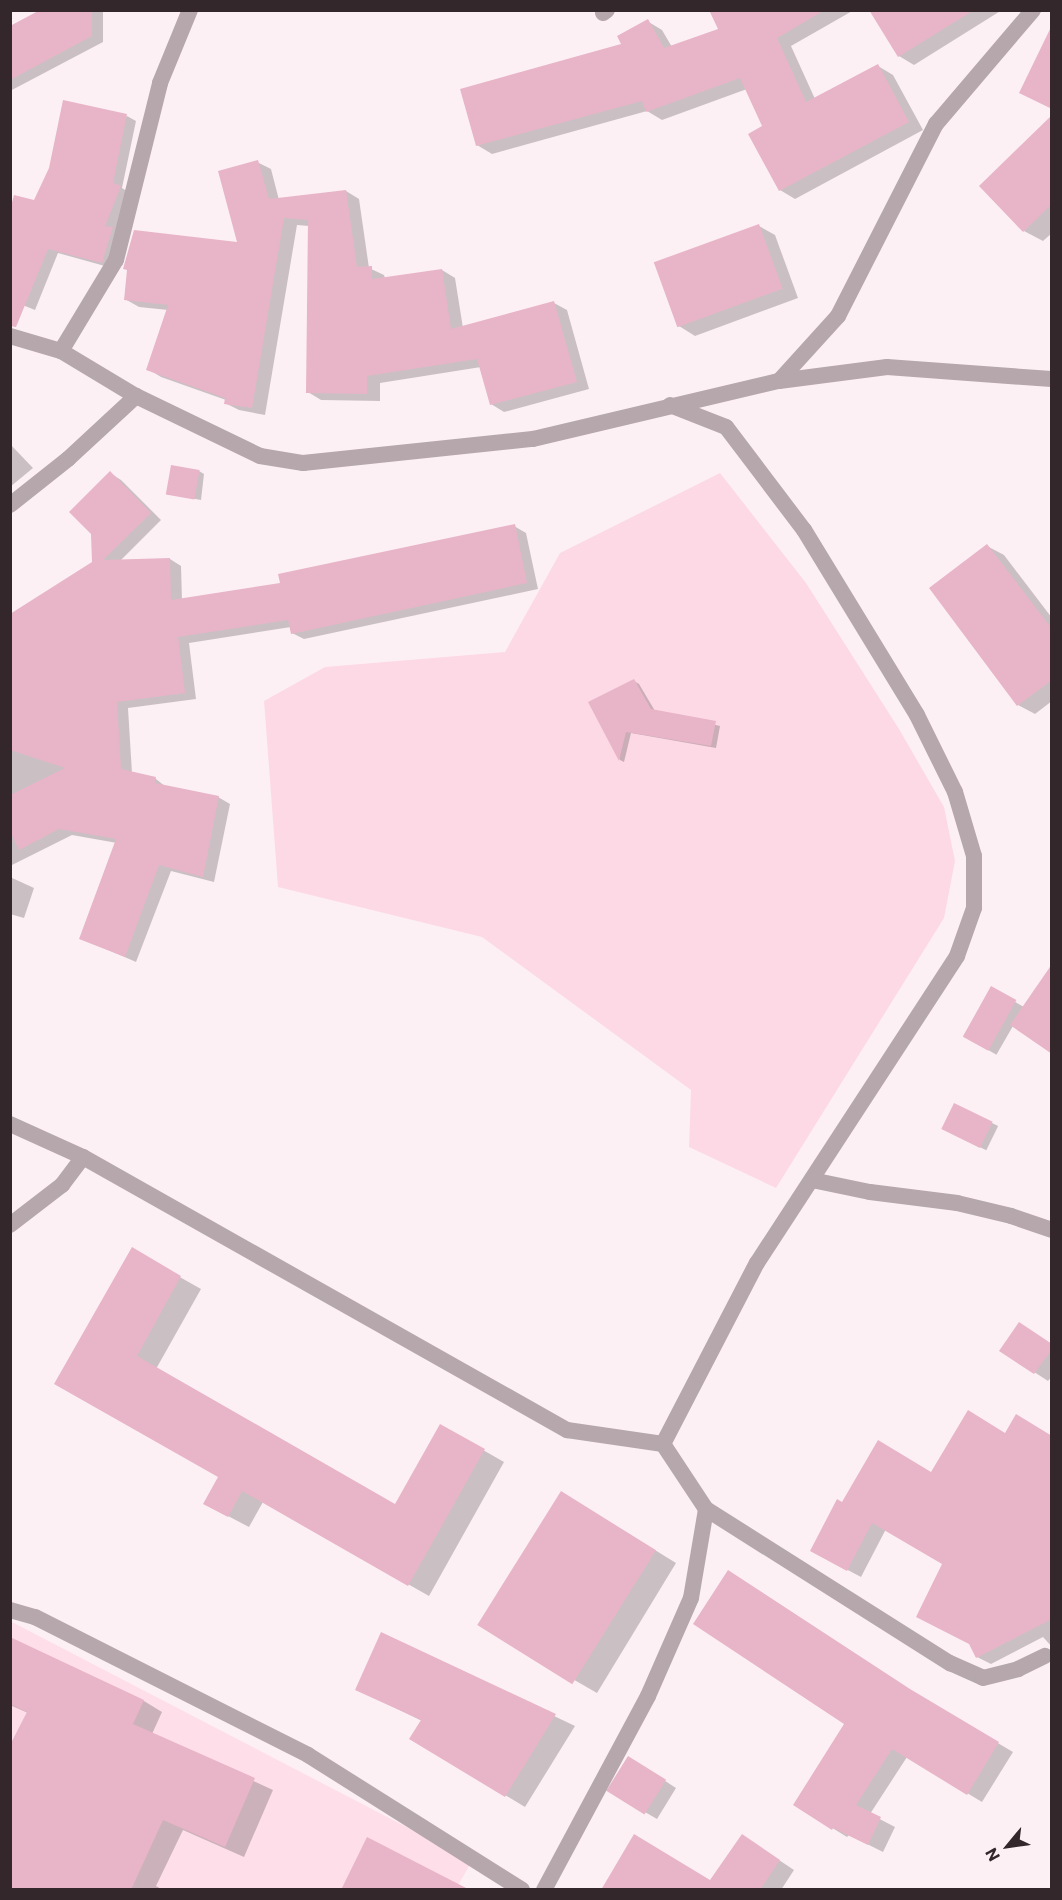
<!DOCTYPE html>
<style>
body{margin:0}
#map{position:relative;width:1062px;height:1900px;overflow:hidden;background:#fdf0f5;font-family:Commissioner,sans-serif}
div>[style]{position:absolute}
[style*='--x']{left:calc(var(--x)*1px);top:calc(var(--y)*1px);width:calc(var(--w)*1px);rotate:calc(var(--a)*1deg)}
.built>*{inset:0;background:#fedee9}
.green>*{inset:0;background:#fcd9e5}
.shadow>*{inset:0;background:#0003;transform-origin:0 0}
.building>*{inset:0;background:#e8b4c7;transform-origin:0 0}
.minor>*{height:16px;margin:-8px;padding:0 8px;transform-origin:8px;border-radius:8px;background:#b5a7ac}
.tertiary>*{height:16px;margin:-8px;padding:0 8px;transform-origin:8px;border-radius:8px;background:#b5a7ac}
span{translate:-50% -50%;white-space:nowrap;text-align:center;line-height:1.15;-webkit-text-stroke:4.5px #fdf0f5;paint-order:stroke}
.frame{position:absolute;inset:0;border:12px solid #33272b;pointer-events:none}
.north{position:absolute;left:978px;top:1816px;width:60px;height:60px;-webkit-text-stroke:4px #fdf0f5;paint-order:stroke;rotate:241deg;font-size:16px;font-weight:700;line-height:24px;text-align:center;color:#33272b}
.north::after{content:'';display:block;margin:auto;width:21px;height:27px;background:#33272b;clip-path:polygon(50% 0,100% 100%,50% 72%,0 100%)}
</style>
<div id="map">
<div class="built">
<div style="clip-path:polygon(10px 1621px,472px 1861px,456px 1889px,11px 1889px)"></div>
</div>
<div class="green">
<div style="clip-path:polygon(720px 473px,806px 583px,899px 729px,944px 807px,955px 861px,944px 918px,776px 1188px,689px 1147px,691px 1090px,482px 937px,278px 887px,264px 701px,325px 667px,505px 652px,560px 553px)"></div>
</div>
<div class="shadow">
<div style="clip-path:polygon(103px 10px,103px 42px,10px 91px,10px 28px,43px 11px)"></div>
<div style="clip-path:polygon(711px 10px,854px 10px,791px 46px,815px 99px,878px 66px,893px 75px,923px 130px,795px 199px,780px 190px,764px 127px,747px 89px,662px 120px,647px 111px,492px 154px,477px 145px,624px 45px,647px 21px,662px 30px,672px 47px,720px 30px)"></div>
<div style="clip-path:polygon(871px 10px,1002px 10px,914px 65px,899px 56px)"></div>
<div style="clip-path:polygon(127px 116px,136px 121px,122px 188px,130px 193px,112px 268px,58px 253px,35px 310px,10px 300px,35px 202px)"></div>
<div style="clip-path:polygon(1052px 117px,1052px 233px,1043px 241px,1024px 231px)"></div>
<div style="clip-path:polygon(257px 162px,271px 169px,279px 200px,346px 191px,359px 199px,369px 268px,384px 275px,385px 278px,442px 270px,455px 278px,463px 328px,554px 303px,567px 310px,589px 389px,504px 412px,491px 404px,481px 367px,380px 383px,380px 401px,321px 400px,308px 392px,309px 226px,297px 225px,265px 415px,239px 410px,225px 403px,226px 400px,161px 377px,148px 369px,168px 310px,139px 307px,125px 299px,240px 243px)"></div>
<div style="clip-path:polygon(759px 226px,775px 235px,798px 298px,695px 336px,679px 326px)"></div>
<div style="clip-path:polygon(10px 444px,33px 468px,10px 487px)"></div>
<div style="clip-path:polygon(199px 471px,204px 474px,201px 500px,169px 494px)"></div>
<div style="clip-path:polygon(110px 473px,121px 480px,161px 520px,120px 561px,170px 559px,181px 566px,182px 600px,282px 585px,514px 526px,526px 533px,538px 589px,304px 639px,292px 633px,291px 627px,189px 643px,196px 699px,128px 708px,132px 773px,156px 779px,166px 787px,218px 797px,230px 804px,214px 882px,171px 871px,136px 962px,81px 938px,117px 843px,72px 835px,10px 866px,10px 616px,93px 563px)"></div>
<div style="clip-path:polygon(987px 546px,1004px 555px,1052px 618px,1052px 701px,1035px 714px,1018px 705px)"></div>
<div style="clip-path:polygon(634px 681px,639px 684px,655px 711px,720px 726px,716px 748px,631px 733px,624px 762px,620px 760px,590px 702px)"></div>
<div style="clip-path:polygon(10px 877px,34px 888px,24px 918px,10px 914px)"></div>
<div style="left:991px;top:988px;width:38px;height:55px;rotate:30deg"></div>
<div style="left:955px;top:1105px;width:48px;height:27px;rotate:26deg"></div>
<div style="clip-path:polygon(132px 1250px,201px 1289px,156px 1369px,395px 1506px,441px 1426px,504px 1462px,429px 1596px,263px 1502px,249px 1527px,226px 1515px,220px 1477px,56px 1383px)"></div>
<div style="clip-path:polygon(1052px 1345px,1052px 1376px,1048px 1381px,1002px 1351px)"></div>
<div style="clip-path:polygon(1006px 1435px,1052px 1437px,1052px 1647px,1043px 1637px,991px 1664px,977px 1657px,944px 1564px,886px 1529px,861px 1577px,825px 1558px,842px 1504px,932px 1474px)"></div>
<div style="clip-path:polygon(582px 1505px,676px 1563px,597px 1693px,480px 1626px)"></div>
<div style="clip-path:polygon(382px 1634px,575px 1726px,525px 1807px,411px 1738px,422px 1721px,357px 1689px)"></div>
<div style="clip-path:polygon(10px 1639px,144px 1701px,162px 1712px,152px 1734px,273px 1790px,244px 1857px,183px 1830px,156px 1886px,163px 1890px,10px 1890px,28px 1713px,10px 1705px)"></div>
<div style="clip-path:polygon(925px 1700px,1013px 1752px,982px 1802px,907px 1757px,870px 1814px,895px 1827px,883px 1852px,849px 1835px,847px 1837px,795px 1805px,846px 1723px)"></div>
<div style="clip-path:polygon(639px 1764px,676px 1788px,657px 1819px,610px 1792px)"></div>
<div style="clip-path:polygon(743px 1836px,794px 1870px,781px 1890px,603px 1890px,711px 1881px)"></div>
</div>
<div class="building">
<div style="clip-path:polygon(40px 10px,92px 10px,92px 36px,10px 80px,10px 26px)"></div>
<div style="clip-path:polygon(709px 10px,825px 10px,777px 38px,806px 102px,878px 64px,909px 122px,779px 191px,748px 134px,762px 126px,740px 78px,646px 112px,642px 101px,476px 146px,460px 89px,621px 44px,617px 36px,648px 19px,664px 48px,718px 29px)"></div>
<div style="clip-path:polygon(869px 10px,974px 10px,898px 57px)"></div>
<div style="clip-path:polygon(1052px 25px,1052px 109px,1019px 93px)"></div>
<div style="clip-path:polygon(63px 100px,127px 114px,113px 183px,121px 186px,105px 226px,113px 227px,102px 263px,48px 249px,16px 327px,10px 326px,10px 210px,14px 195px,34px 200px,49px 168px)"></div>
<div style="clip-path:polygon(1052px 115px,1052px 204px,1023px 232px,979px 186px)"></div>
<div style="clip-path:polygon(258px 160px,269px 199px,346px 190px,357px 267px,372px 266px,372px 279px,442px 269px,451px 329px,554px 301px,577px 382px,490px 405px,477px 359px,367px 376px,367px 394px,306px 393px,308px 220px,284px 218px,252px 408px,224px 404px,225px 398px,146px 370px,168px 305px,124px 300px,127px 270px,123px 269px,134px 230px,237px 242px,218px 171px)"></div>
<div style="left:759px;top:224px;width:69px;height:112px;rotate:70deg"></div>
<div style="left:171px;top:465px;width:29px;height:30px;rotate:10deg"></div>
<div style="clip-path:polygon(110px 471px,151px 513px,103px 560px,170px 558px,171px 600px,280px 583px,278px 574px,515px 524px,527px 583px,291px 634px,288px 620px,178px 637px,185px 693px,117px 702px,121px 769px,156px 777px,155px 783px,219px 796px,203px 877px,159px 865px,125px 957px,79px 939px,116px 839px,59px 829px,19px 850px,10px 832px,10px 795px,65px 768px,10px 750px,10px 614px,92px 562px,91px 534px,69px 512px)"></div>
<div style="clip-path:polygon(987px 544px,1052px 629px,1052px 680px,1017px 706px,929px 588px)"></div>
<div style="clip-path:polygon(634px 679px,651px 709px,716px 721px,711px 746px,626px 732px,619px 761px,588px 702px)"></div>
<div style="clip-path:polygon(1052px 964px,1052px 1054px,1010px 1025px)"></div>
<div style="left:991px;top:986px;width:29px;height:58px;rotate:29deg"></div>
<div style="left:954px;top:1103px;width:43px;height:29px;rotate:26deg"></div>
<div style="clip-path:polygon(132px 1247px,181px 1276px,137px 1356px,395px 1504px,440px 1424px,485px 1449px,408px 1586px,242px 1491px,228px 1517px,203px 1504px,218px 1477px,54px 1384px)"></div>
<div style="clip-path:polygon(1019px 1322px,1052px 1344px,1052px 1349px,1034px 1374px,999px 1351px)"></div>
<div style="clip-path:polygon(968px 1410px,1005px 1433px,1016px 1414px,1052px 1436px,1052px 1619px,976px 1658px,969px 1644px,916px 1617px,942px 1564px,872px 1523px,847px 1571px,810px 1551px,837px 1499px,842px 1502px,878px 1440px,931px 1472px)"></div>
<div style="left:561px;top:1491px;width:112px;height:158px;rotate:32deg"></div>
<div style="clip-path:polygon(728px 1570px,910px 1689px,999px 1742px,967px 1795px,892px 1749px,856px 1805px,881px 1817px,868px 1845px,833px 1828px,832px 1830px,793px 1805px,844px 1724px,693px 1624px)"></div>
<div style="clip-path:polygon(381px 1632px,556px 1714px,505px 1797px,409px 1739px,421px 1720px,355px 1690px)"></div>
<div style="clip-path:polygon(10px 1637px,144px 1700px,133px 1724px,255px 1778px,225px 1847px,163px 1820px,131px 1890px,10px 1890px,10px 1745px,27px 1712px,10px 1704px)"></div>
<div style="left:628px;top:1756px;width:45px;height:41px;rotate:32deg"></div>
<div style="clip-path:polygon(634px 1834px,710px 1880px,742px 1834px,780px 1860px,760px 1890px,601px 1890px)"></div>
<div style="clip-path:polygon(367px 1837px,470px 1890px,341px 1890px)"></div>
</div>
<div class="minor">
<div style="--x:603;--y:13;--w:5;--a:-37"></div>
<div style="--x:61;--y:351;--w:106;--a:-58.9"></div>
<div style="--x:116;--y:260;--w:182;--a:-76"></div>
<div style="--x:160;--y:83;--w:79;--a:-67.7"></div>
<div style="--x:779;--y:381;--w:88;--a:-47.8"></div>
<div style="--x:838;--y:316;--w:216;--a:-63"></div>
<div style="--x:936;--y:124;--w:150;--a:-49.6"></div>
<div style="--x:10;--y:505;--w:74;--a:-38.4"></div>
<div style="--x:68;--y:459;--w:93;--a:-42.8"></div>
<div style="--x:10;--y:1124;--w:80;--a:24.3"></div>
<div style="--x:83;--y:1157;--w:556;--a:29.43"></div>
<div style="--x:567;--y:1430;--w:97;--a:8.3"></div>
<div style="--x:663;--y:1444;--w:78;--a:56.5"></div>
<div style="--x:706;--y:1509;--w:289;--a:32.3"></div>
<div style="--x:950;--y:1663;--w:36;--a:24"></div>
<div style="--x:983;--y:1678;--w:36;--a:-14"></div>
<div style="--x:1018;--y:1669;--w:30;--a:-26"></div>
<div style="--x:812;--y:1180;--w:59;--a:11.7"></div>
<div style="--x:870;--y:1192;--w:88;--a:7.2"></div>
<div style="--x:957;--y:1203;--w:56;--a:13.5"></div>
<div style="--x:1011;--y:1216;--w:43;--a:18.9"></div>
<div style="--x:10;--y:1225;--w:66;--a:-37.6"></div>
<div style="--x:62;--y:1185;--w:35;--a:-53"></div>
<div style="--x:663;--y:1444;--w:204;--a:-62.6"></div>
<div style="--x:757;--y:1263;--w:366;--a:-56.9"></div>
<div style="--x:957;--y:956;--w:51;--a:-70.5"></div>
<div style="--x:974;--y:908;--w:52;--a:-90"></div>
<div style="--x:974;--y:856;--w:67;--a:-106.5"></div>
<div style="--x:955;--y:792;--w:86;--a:-116.3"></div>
<div style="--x:917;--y:715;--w:217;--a:-121.4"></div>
<div style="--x:804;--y:530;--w:129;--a:-127.1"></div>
<div style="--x:726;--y:427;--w:60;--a:-158.6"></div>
<div style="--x:10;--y:1610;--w:26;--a:16"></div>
<div style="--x:35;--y:1617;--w:306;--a:26.8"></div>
<div style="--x:308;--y:1755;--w:253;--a:32.2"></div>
<div style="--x:544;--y:1890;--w:220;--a:-61.8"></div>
<div style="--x:648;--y:1696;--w:107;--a:-66.3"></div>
<div style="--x:691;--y:1598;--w:90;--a:-80.4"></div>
</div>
<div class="tertiary">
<div style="--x:10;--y:336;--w:53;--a:16.4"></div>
<div style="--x:61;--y:351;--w:87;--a:31"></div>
<div style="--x:136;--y:396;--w:138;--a:25.8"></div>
<div style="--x:260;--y:456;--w:44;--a:9.2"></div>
<div style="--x:303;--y:463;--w:231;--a:-6"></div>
<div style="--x:533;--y:439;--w:253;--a:-13.3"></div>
<div style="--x:779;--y:381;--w:109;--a:-7.4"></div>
<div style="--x:887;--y:367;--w:165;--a:4.2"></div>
</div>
<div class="frame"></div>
<div class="north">N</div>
</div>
